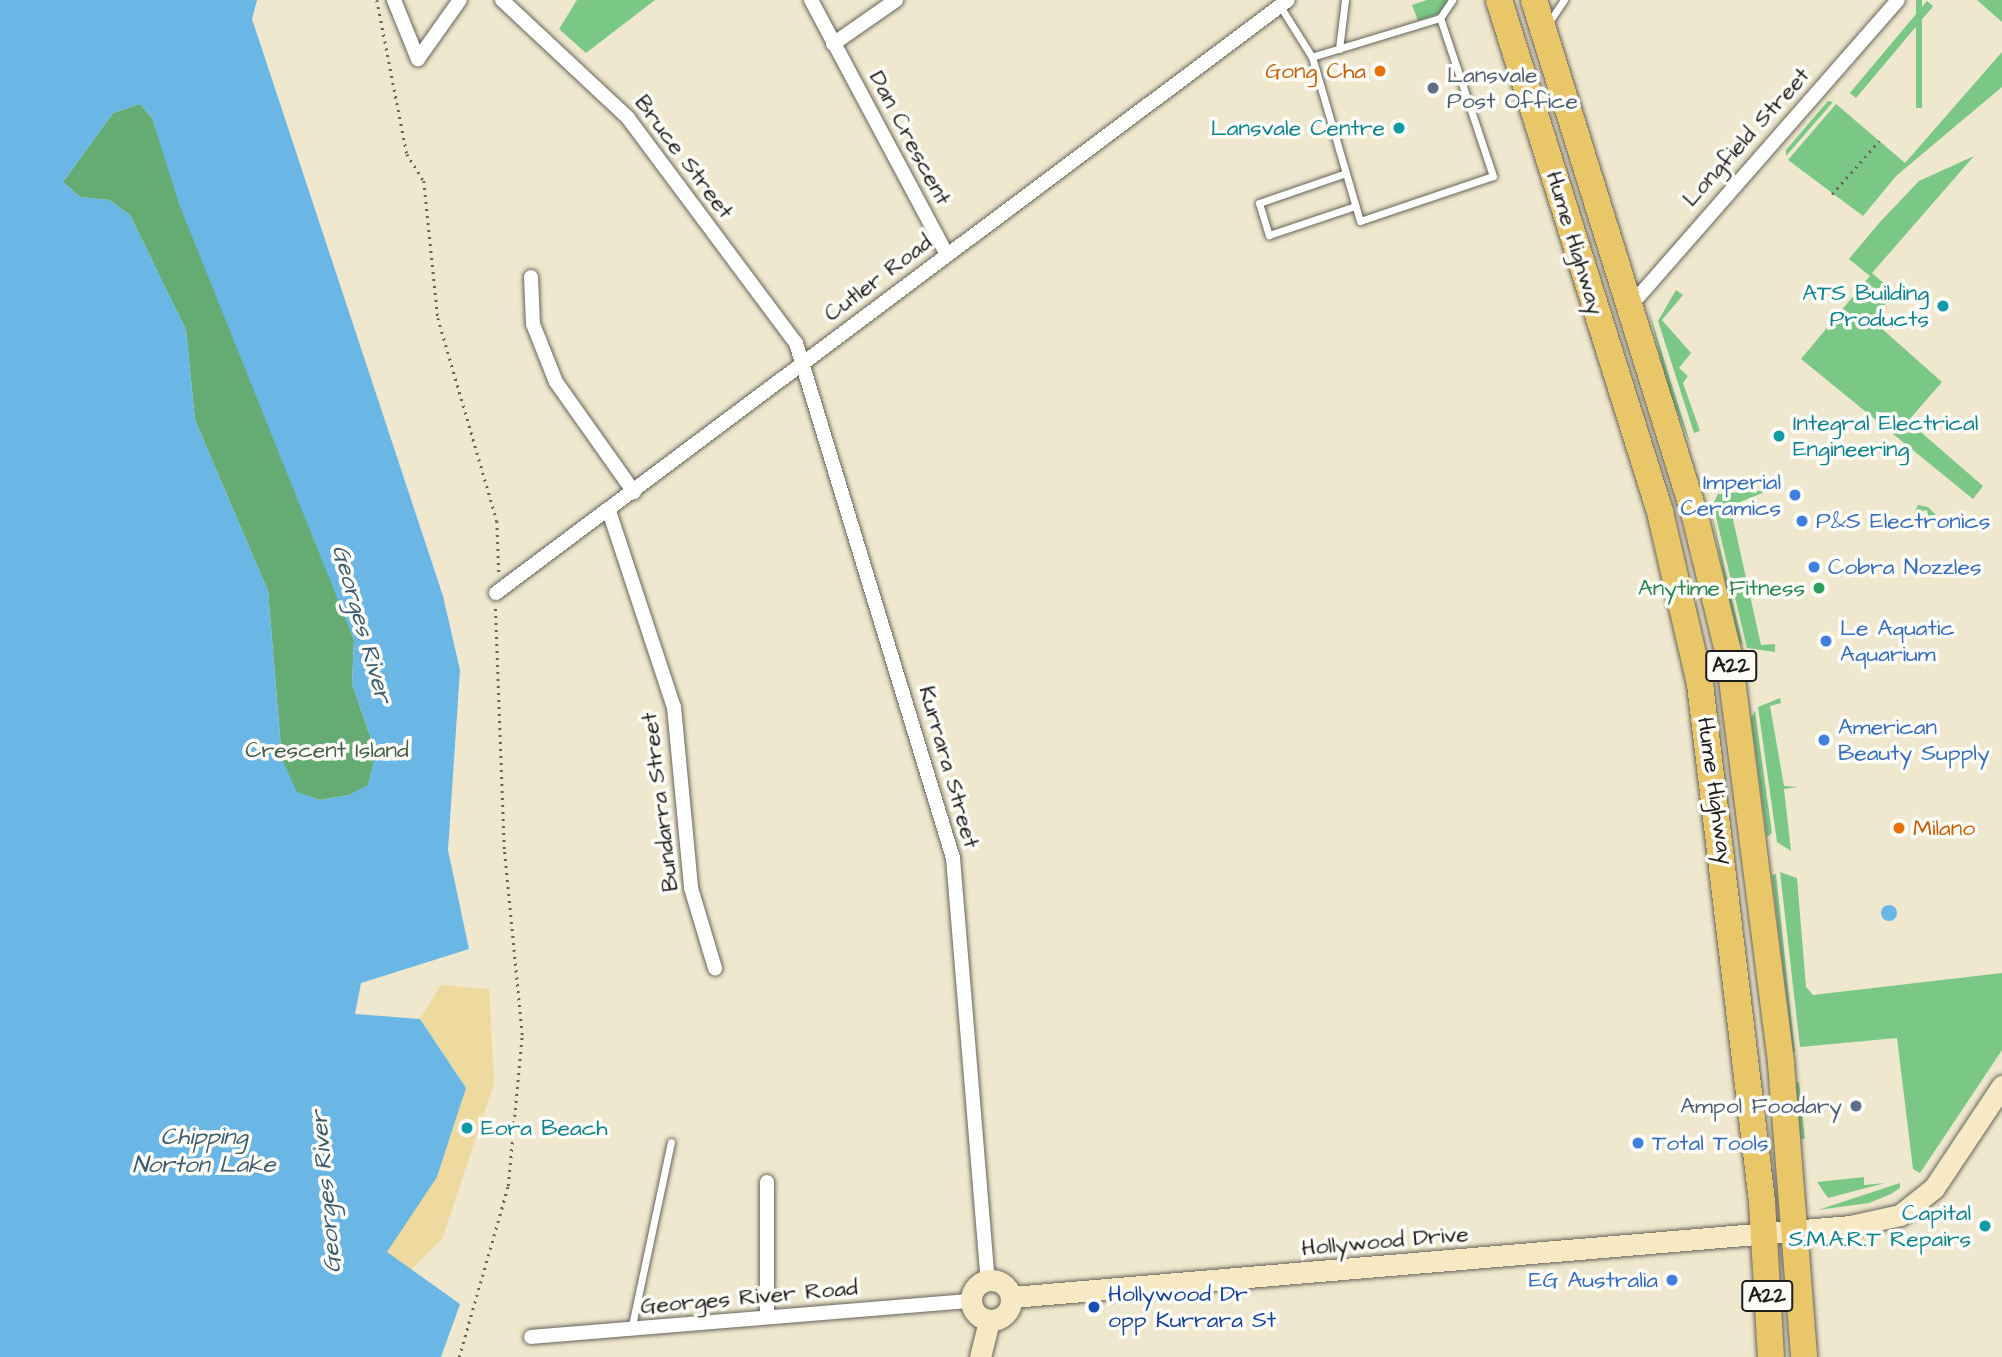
<!DOCTYPE html>
<style>
body{margin:0}
#map{position:relative;width:2002px;height:1357px;overflow:hidden;background:#efe8ce;font-family:"Architects Daughter",sans-serif}
div>[style]{position:absolute}
[style*='--x']{left:calc(var(--x)*1px);top:calc(var(--y)*1px);width:calc(var(--w)*1px);rotate:calc(var(--a)*1deg)}
.green>*{inset:0;background:#7bc786;transform-origin:0 0}
.forest>*{inset:0;background:#64ac73}
.sand>*{inset:0;background:#eeda9e}
.water>*{inset:0;background:#6ab6e4}
.round{border-radius:50%}
.path>*{height:2.5px;margin-top:-1.25px;transform-origin:0;background:repeating-linear-gradient(90deg,#66635a 0 2px,transparent 0 7px)}
.roads{filter:drop-shadow(0 0 2px #66635a) drop-shadow(0 0 2px #66635a)}
.lane>*{height:7px;margin:-3.5px;padding:0 3.5px;transform-origin:3.5px;border-radius:3.5px;background:#fff}
.street>*{height:14px;margin:-7px;padding:0 7px;transform-origin:7px;border-radius:7px;background:#fff}
.secondary>*{height:21px;margin:-10.5px;padding:0 10.5px;transform-origin:10.5px;border-radius:10.5px;background:#f6e9c3}
.secondary>.ring{margin:-10.5px;padding:0;box-sizing:content-box;background:none;border:21px solid #f6e9c3;border-radius:50%}
.highway>*{height:26px;margin:-13px;padding:0 13px;transform-origin:13px;border-radius:13px;background:#e9c769}
.dots>*{width:19px;height:19px;translate:-50% -50%;box-sizing:border-box;border:4px solid #fdfcf7;border-radius:50%}
span{translate:-50% -50%;white-space:nowrap;text-align:center;line-height:1.15;-webkit-text-stroke:7px #fdfcf7;paint-order:stroke}
.shield-label span{padding:2px 5px;background:#fdfcf7;border:2px solid;border-radius:5px;-webkit-text-stroke-width:0}
.shield-label{font-size:21px;color:#1c1c1c;font-weight:700}
.food-label{font-size:23px;color:#c56008}
.right{translate:-100% -50%;text-align:right}
.left{translate:0 -50%;text-align:left}
.service-label{font-size:23px;color:#4e5e75}
.culture-label{font-size:23px;color:#0d838f}
.street-label{font-size:23px;color:#1c1c1c}
.shop-label{font-size:23px;color:#366cbe}
.leisure-label{font-size:23px;color:#27864d}
.park-label{font-size:23px;color:#426046}
.transit-label{font-size:23px;color:#164399}
.water-label{font-size:24px;color:#3b5a6c;font-style:italic}
</style>
<div id="map">
<div class="green">
<div style="clip-path:polygon(577px 0,655px 0,586px 53px,559px 29px)"></div>
<div style="clip-path:polygon(1427px 0,1448px 0,1443px 12px,1418px 21px,1412px 5px)"></div>
<div style="left:1916px;top:0;width:6px;height:108px"></div>
<div style="clip-path:polygon(1977px 0,2002px 0,2002px 22px)"></div>
<div style="left:1927px;top:1px;width:8px;height:120px;rotate:40deg"></div>
<div style="clip-path:polygon(2002px 52px,2002px 87px,1896px 176px,1863px 216px,1788px 160px,1836px 104px,1905px 163px)"></div>
<div style="clip-path:polygon(1828px 101px,1833px 102px,1786px 156px,1786px 150px)"></div>
<div style="clip-path:polygon(1974px 156px,1872px 273px,1895px 293px,1872px 320px,1942px 382px,1908px 421px,1983px 486px,1973px 499px,1801px 359px,1870px 276px,1849px 259px,1880px 222px,1919px 181px)"></div>
<div style="clip-path:polygon(1676px 290px,1683px 295px,1662px 320px,1691px 353px,1679px 368px,1688px 376px,1683px 383px,1700px 431px,1694px 433px,1658px 321px)"></div>
<div style="clip-path:polygon(1648px 308px,1692px 449px,1668px 388px)"></div>
<div style="clip-path:polygon(1770px 490px,1730px 506px,1761px 645px,1775px 644px,1775px 652px,1747px 648px,1713px 504px,1718px 494px)"></div>
<div style="clip-path:polygon(1918px 505px,1928px 507px,1942px 521px,1930px 524px,1927px 510px,1914px 513px)"></div>
<div style="clip-path:polygon(1710px 506px,1743px 645px,1737px 640px)"></div>
<div style="clip-path:polygon(1780px 698px,1781px 703px,1770px 706px,1784px 786px,1798px 787px,1784px 789px,1791px 851px,1777px 842px,1758px 707px)"></div>
<div style="clip-path:polygon(1755px 711px,1772px 833px,1767px 837px,1751px 718px)"></div>
<div style="clip-path:polygon(1780px 872px,1797px 878px,1806px 987px,1813px 995px,2002px 973px,2002px 1050px,1920px 1173px,1913px 1169px,1897px 1038px,1800px 1047px)"></div>
<div style="clip-path:polygon(1776px 874px,1795px 1052px,1793px 1052px,1772px 875px)"></div>
<div style="left:1799px;top:1082px;width:57px;height:4px;rotate:84deg"></div>
<div style="clip-path:polygon(1864px 1177px,1864px 1185px,1885px 1183px,1828px 1198px,1817px 1182px)"></div>
<div style="clip-path:polygon(1900px 1183px,1900px 1188px,1891px 1194px,1869px 1203px,1818px 1210px)"></div>
</div>
<div class="forest">
<div style="clip-path:polygon(140px 104px,152px 118px,354px 640px,352px 684px,376px 753px,368px 786px,349px 795px,320px 800px,296px 792px,282px 760px,268px 591px,195px 420px,186px 330px,130px 215px,109px 200px,80px 197px,63px 182px,113px 113px)"></div>
</div>
<div class="sand">
<div style="clip-path:polygon(441px 985px,489px 989px,494px 1083px,442px 1239px,411px 1270px,386px 1252px,437px 1177px,466px 1088px,420px 1019px)"></div>
</div>
<div class="water">
<div style="clip-path:polygon(evenodd,0 0,257px 0,252px 19px,443px 596px,460px 670px,448px 850px,469px 949px,361px 983px,355px 1014px,420px 1019px,466px 1088px,437px 1177px,387px 1252px,460px 1304px,441px 1357px,0 1357px,0 0,140px 104px,152px 118px,179px 204px,354px 640px,352px 684px,376px 753px,368px 785px,349px 795px,320px 800px,297px 792px,282px 760px,268px 591px,195px 420px,186px 330px,130px 215px,109px 200px,80px 197px,63px 182px,113px 113px,140px 104px)"></div>
<div class="round" style="left:1881px;top:905px;width:16px;height:16px"></div>
</div>
<div class="path">
<div style="--x:377;--y:0;--w:157;--a:79"></div>
<div style="--x:407;--y:154;--w:32;--a:58"></div>
<div style="--x:424;--y:181;--w:138;--a:84.2"></div>
<div style="--x:438;--y:318;--w:211;--a:73.8"></div>
<div style="--x:497;--y:521;--w:52;--a:87.8"></div>
<div style="--x:1832;--y:194;--w:71;--a:-48.4"></div>
<div style="--x:459;--y:1357;--w:178;--a:-74"></div>
<div style="--x:508;--y:1186;--w:152;--a:-84.7"></div>
<div style="--x:522;--y:1035;--w:187;--a:-95.5"></div>
<div style="--x:504;--y:849;--w:242;--a:-92.1"></div>
</div>
<div class="roads">
<div class="lane">
<div style="--x:1280;--y:6;--w:60;--a:57.9"></div>
<div style="--x:1312;--y:57;--w:171;--a:73.7"></div>
<div style="--x:1360;--y:221;--w:140;--a:-18.7"></div>
<div style="--x:1493;--y:176;--w:167;--a:-108.5"></div>
<div style="--x:1440;--y:18;--w:134;--a:163.1"></div>
<div style="--x:1440;--y:18;--w:22;--a:-56"></div>
<div style="--x:1549;--y:22;--w:27;--a:-56"></div>
<div style="--x:1339;--y:49;--w:49;--a:-83"></div>
<div style="--x:1346;--y:173;--w:92;--a:161"></div>
<div style="--x:1259;--y:203;--w:34;--a:73"></div>
<div style="--x:1269;--y:235;--w:91;--a:-18.6"></div>
<div style="--x:631;--y:1330;--w:192;--a:-78"></div>
</div>
<div class="street">
<div style="--x:394;--y:0;--w:64;--a:67.9"></div>
<div style="--x:418;--y:59;--w:72;--a:-54.6"></div>
<div style="--x:502;--y:0;--w:173;--a:43.1"></div>
<div style="--x:628;--y:118;--w:281;--a:53.3"></div>
<div style="--x:796;--y:343;--w:538;--a:73.05"></div>
<div style="--x:953;--y:858;--w:423;--a:85.3"></div>
<div style="--x:811;--y:0;--w:289;--a:61.9"></div>
<div style="--x:833;--y:44;--w:77;--a:-34.9"></div>
<div style="--x:531;--y:277;--w:47;--a:87.6"></div>
<div style="--x:533;--y:324;--w:62;--a:68.4"></div>
<div style="--x:556;--y:382;--w:135;--a:54.7"></div>
<div style="--x:1631;--y:305;--w:405;--a:-48.8"></div>
<div style="--x:609;--y:511;--w:206;--a:71.7"></div>
<div style="--x:674;--y:707;--w:182;--a:84.6"></div>
<div style="--x:691;--y:888;--w:84;--a:73.3"></div>
<div style="--x:496;--y:593;--w:989;--a:-36.82"></div>
<div style="--x:767;--y:1182;--w:133;--a:90"></div>
<div style="--x:531;--y:1337;--w:441;--a:-4.7"></div>
</div>
<div class="secondary">
<div class="ring" style="left:971px;top:1280px;width:19px;height:19px"></div>
<div style="--x:1012;--y:1297;--w:841;--a:-4.84"></div>
<div style="--x:1850;--y:1226;--w:51;--a:-12.4"></div>
<div style="--x:1900;--y:1215;--w:43;--a:-38.5"></div>
<div style="--x:1934;--y:1188;--w:123;--a:-56.3"></div>
<div style="--x:980;--y:1357;--w:38;--a:-76"></div>
</div>
<div class="highway">
<div style="--x:1499;--y:0;--w:537;--a:72.54"></div>
<div style="--x:1660;--y:512;--w:177;--a:76.9"></div>
<div style="--x:1700;--y:684;--w:522;--a:83.17"></div>
<div style="--x:1762;--y:1202;--w:155;--a:86.7"></div>
<div style="--x:1534;--y:0;--w:541;--a:72.67"></div>
<div style="--x:1695;--y:516;--w:144;--a:76.3"></div>
<div style="--x:1729;--y:656;--w:410;--a:82.7"></div>
<div style="--x:1781;--y:1063;--w:295;--a:85.5"></div>
</div>
</div>
<div class="dots">
<div style="left:1380px;top:71px;background:#e8710a"></div>
<div style="left:1433px;top:88px;background:#5c6f8a"></div>
<div style="left:1399px;top:128px;background:#0f9aa8"></div>
<div style="left:1943px;top:306px;background:#0f9aa8"></div>
<div style="left:1779px;top:436px;background:#0f9aa8"></div>
<div style="left:1795px;top:495px;background:#3f7fe0"></div>
<div style="left:1802px;top:521px;background:#3f7fe0"></div>
<div style="left:1814px;top:567px;background:#3f7fe0"></div>
<div style="left:1819px;top:588px;background:#2e9e5b"></div>
<div style="left:1826px;top:641px;background:#3f7fe0"></div>
<div style="left:1824px;top:740px;background:#3f7fe0"></div>
<div style="left:1899px;top:828px;background:#e8710a"></div>
<div style="left:1856px;top:1106px;background:#5c6f8a"></div>
<div style="left:467px;top:1128px;background:#0f9aa8"></div>
<div style="left:1638px;top:1143px;background:#3f7fe0"></div>
<div style="left:1985px;top:1226px;background:#0f9aa8"></div>
<div style="left:1672px;top:1280px;background:#3f7fe0"></div>
<div style="left:1094px;top:1307px;background:#1a4fb4"></div>
</div>
<div class="shield-label">
<span style="left:1731px;top:666px">A22</span>
<span style="left:1767px;top:1296px">A22</span>
</div>
<div class="food-label">
<span class="right" style="left:1366px;top:71px">Gong Cha</span>
<span class="left" style="left:1913px;top:828px">Milano</span>
</div>
<div class="service-label">
<span class="left" style="left:1447px;top:88px">Lansvale<br>Post Office</span>
<span class="right" style="left:1842px;top:1106px">Ampol Foodary</span>
</div>
<div class="culture-label">
<span class="right" style="left:1385px;top:128px">Lansvale Centre</span>
<span class="right" style="left:1929px;top:306px">ATS Building<br>Products</span>
<span class="left" style="left:1793px;top:436px">Integral Electrical<br>Engineering</span>
<span class="left" style="left:481px;top:1128px">Eora Beach</span>
<span class="right" style="left:1971px;top:1226px">Capital<br>S.M.A.R.T Repairs</span>
</div>
<div class="street-label">
<span style="left:1746px;top:137px;rotate:-48deg">Longfield Street</span>
<span style="left:910px;top:138px;rotate:62deg">Dan Crescent</span>
<span style="left:684px;top:157px;rotate:53deg">Bruce Street</span>
<span style="left:1575px;top:243px;rotate:73deg">Hume Highway</span>
<span style="left:878px;top:278px;rotate:-37deg">Cutler Road</span>
<span style="left:949px;top:767px;rotate:74deg">Kurrara Street</span>
<span style="left:1715px;top:791px;rotate:82deg">Hume Highway</span>
<span style="left:660px;top:802px;rotate:-97deg">Bundarra Street</span>
<span style="left:1385px;top:1241px;rotate:-5deg">Hollywood Drive</span>
<span style="left:749px;top:1297px;rotate:-5deg">Georges River Road</span>
</div>
<div class="shop-label">
<span class="right" style="left:1781px;top:495px">Imperial<br>Ceramics</span>
<span class="left" style="left:1816px;top:521px">P&amp;S Electronics</span>
<span class="left" style="left:1828px;top:567px">Cobra Nozzles</span>
<span class="left" style="left:1840px;top:641px">Le Aquatic<br>Aquarium</span>
<span class="left" style="left:1838px;top:740px">American<br>Beauty Supply</span>
<span class="left" style="left:1652px;top:1143px">Total Tools</span>
<span class="right" style="left:1658px;top:1280px">EG Australia</span>
</div>
<div class="leisure-label">
<span class="right" style="left:1805px;top:588px">Anytime Fitness</span>
</div>
<div class="park-label">
<span style="left:327px;top:750px">Crescent Island</span>
</div>
<div class="transit-label">
<span class="left" style="left:1108px;top:1307px">Hollywood Dr<br>opp Kurrara St</span>
</div>
<div class="water-label">
<span style="left:361px;top:624px;rotate:74deg">Georges River</span>
<span style="left:204px;top:1152px">Chipping<br>Norton Lake</span>
<span style="left:327px;top:1192px;rotate:-95deg">Georges River</span>
</div>
</div>
